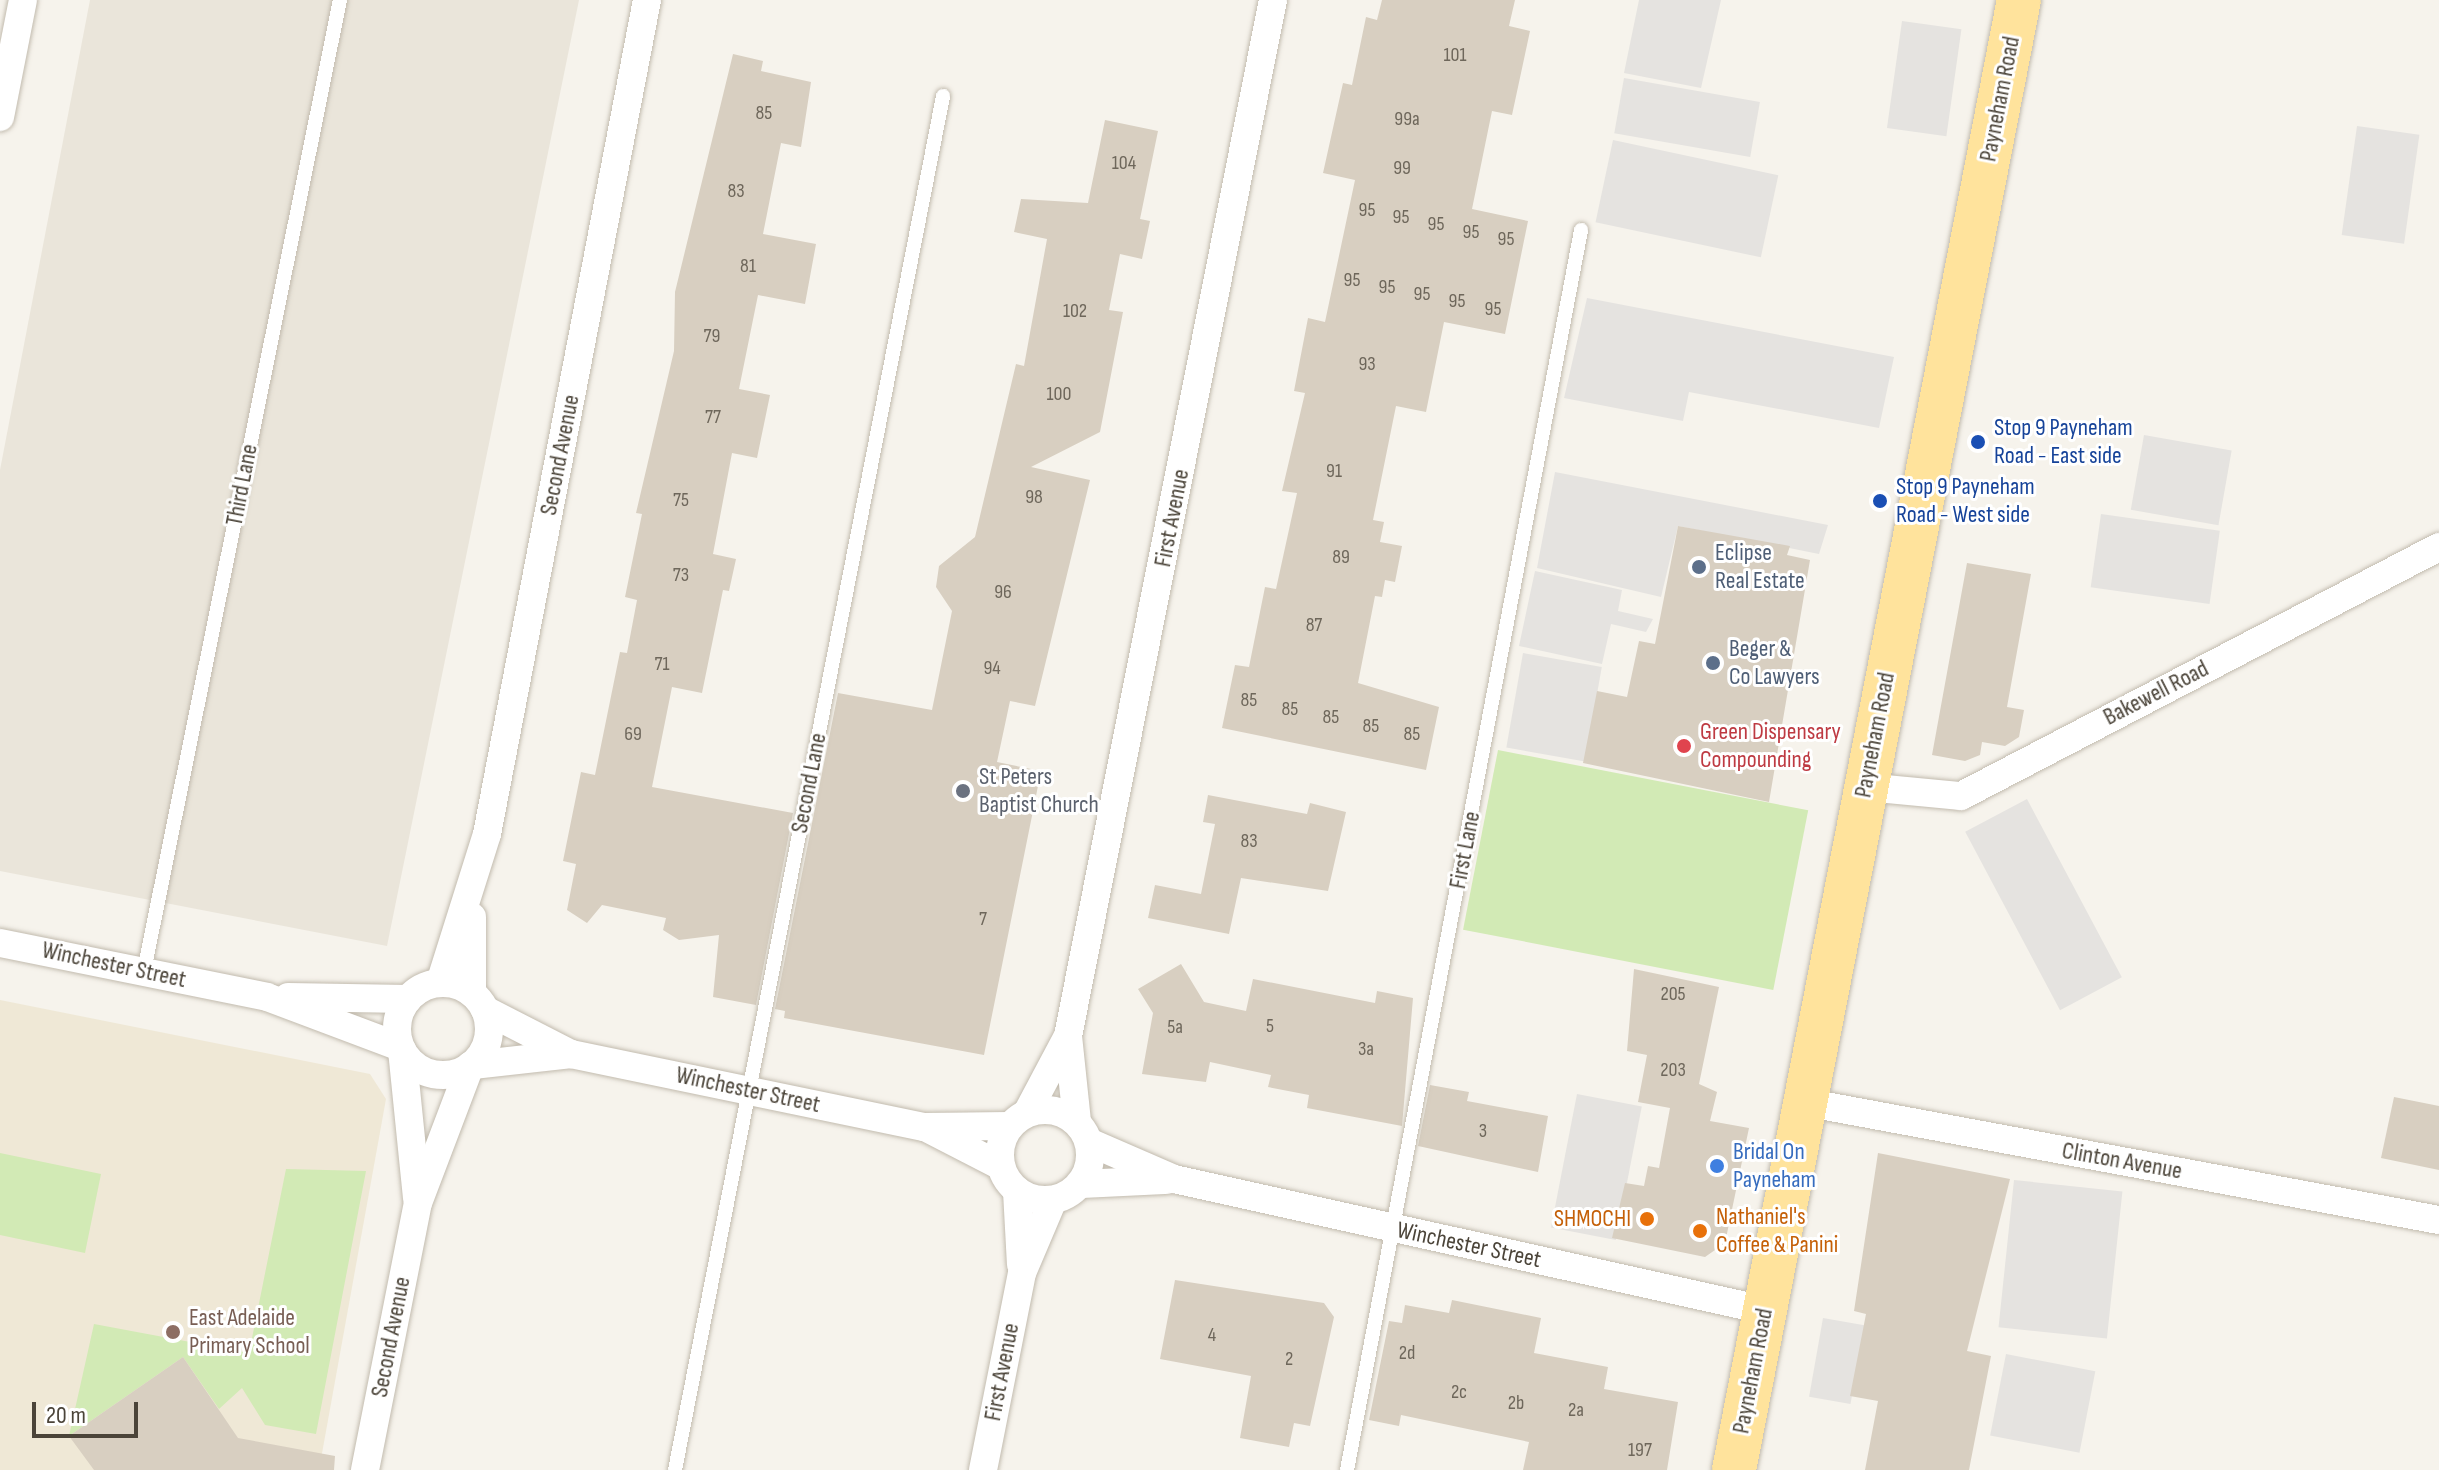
<!DOCTYPE html>
<style>
body{margin:0}
#map{position:relative;width:2439px;height:1470px;overflow:hidden;background:#f6f3ec;font-family:"Sofia Sans Condensed",sans-serif}
div>[style]{position:absolute}
[style*='--x']{left:calc(var(--x)*1px);top:calc(var(--y)*1px);width:calc(var(--w)*1px);rotate:calc(var(--a)*1deg)}
.residential>*{inset:0;background:#eae5da}
.education>*{inset:0;background:#efe8d6}
.green>*{inset:0;background:#d2eab5;transform-origin:0 0}
.parking>*{inset:0;background:#e5e3e0;transform-origin:0 0}
.building>*{inset:0;background:#d8cfc1}
.roads{filter:drop-shadow(0 0 2px #c2bbae) drop-shadow(0 0 2px #c2bbae)}
.service>*{height:14px;margin:-7px;padding:0 7px;transform-origin:7px;border-radius:7px;background:#fff}
.minor>*{height:28px;margin:-14px;padding:0 14px;transform-origin:14px;border-radius:14px;background:#fff}
.minor>.ring{margin:-14px;padding:0;box-sizing:content-box;background:none;border:28px solid #fff;border-radius:50%}
.primary>*{height:44px;margin:-22px;padding:0 22px;transform-origin:22px;border-radius:22px;background:#ffe39c}
.dots>*{width:22px;height:22px;translate:-50% -50%;box-sizing:border-box;border:4px solid #fff;border-radius:50%}
span{translate:-50% -50%;white-space:nowrap;text-align:center;line-height:1.15;-webkit-text-stroke:6px #fff;paint-order:stroke}
.number-label{font-size:20px;color:#6e675b}
.number-label span{-webkit-text-stroke-width:0}
.street-label{font-size:24px;color:#4b4439}
.transit-label{font-size:24px;color:#164399}
.left{translate:0 -50%;text-align:left}
.service-label{font-size:24px;color:#4e5e75}
.health-label{font-size:24px;color:#be3a42}
.worship-label{font-size:24px;color:#5b616d}
.shop-label{font-size:24px;color:#366cbe}
.food-label{font-size:24px;color:#c56008}
.right{translate:-100% -50%;text-align:right}
.education-label{font-size:24px;color:#785e54}
.scale{position:absolute;left:32px;top:1402px;width:106px;height:36px;box-sizing:border-box;border:4px solid #4b4439;border-top:0;padding-left:10px;font-size:24px;line-height:28px;white-space:nowrap;color:#4b4439;-webkit-text-stroke:6px #fff;paint-order:stroke}
</style>
<div id="map">
<div class="residential">
<div style="clip-path:polygon(90px 0,579px 0,387px 946px,0 871px,0 470px)"></div>
</div>
<div class="education">
<div style="clip-path:polygon(0 1000px,370px 1074px,386px 1099px,319px 1470px,0 1470px)"></div>
</div>
<div class="green">
<div style="left:1498px;top:750px;width:316px;height:183px;rotate:11deg"></div>
<div style="clip-path:polygon(0 1153px,101px 1174px,85px 1253px,0 1235px)"></div>
<div style="clip-path:polygon(286px 1169px,366px 1171px,316px 1434px,265px 1425px,242px 1388px,219px 1409px,183px 1357px,69px 1436px,94px 1324px,249px 1353px)"></div>
</div>
<div class="parking">
<div style="clip-path:polygon(1639px 0,1721px 0,1701px 88px,1624px 73px)"></div>
<div style="left:1902px;top:21px;width:60px;height:108px;rotate:8deg"></div>
<div style="left:1624px;top:78px;width:138px;height:56px;rotate:10deg"></div>
<div style="left:2357px;top:126px;width:63px;height:110px;rotate:8deg"></div>
<div style="left:1613px;top:140px;width:169px;height:84px;rotate:12deg"></div>
<div style="clip-path:polygon(1587px 298px,1894px 357px,1879px 428px,1689px 392px,1683px 421px,1564px 398px)"></div>
<div style="left:2144px;top:435px;width:89px;height:76px;rotate:10deg"></div>
<div style="clip-path:polygon(1555px 472px,1828px 525px,1819px 554px,1678px 526px,1661px 597px,1537px 568px)"></div>
<div style="left:2101px;top:514px;width:120px;height:74px;rotate:8deg"></div>
<div style="clip-path:polygon(1535px 571px,1622px 590px,1618px 611px,1653px 619px,1646px 632px,1611px 624px,1602px 664px,1519px 646px)"></div>
<div style="left:1523px;top:653px;width:80px;height:96px;rotate:10deg"></div>
<div style="left:2027px;top:799px;width:202px;height:70px;rotate:62deg"></div>
<div style="left:1577px;top:1094px;width:66px;height:136px;rotate:11deg"></div>
<div style="left:2014px;top:1180px;width:109px;height:148px;rotate:6deg"></div>
<div style="left:1823px;top:1318px;width:42px;height:80px;rotate:10deg"></div>
<div style="left:2006px;top:1354px;width:91px;height:83px;rotate:11deg"></div>
</div>
<div class="building">
<div style="clip-path:polygon(1382px 0,1515px 0,1509px 26px,1530px 31px,1512px 115px,1492px 111px,1472px 209px,1528px 221px,1505px 334px,1444px 322px,1426px 412px,1396px 406px,1373px 520px,1384px 522px,1380px 542px,1402px 546px,1395px 582px,1385px 580px,1382px 597px,1375px 596px,1358px 683px,1439px 707px,1426px 770px,1222px 728px,1235px 665px,1249px 667px,1265px 587px,1276px 589px,1297px 493px,1282px 491px,1305px 393px,1294px 391px,1308px 318px,1325px 322px,1355px 180px,1323px 173px,1343px 83px,1352px 85px,1366px 17px,1377px 20px)"></div>
<div style="clip-path:polygon(733px 54px,763px 61px,761px 71px,811px 82px,801px 147px,781px 143px,763px 234px,816px 244px,805px 304px,758px 295px,739px 389px,770px 395px,757px 458px,732px 453px,713px 554px,736px 559px,729px 591px,723px 590px,702px 693px,672px 687px,652px 787px,793px 813px,756px 1005px,713px 997px,719px 935px,679px 940px,663px 930px,666px 918px,602px 905px,587px 923px,567px 910px,576px 864px,563px 861px,581px 772px,595px 775px,620px 652px,627px 653px,637px 600px,625px 597px,642px 514px,636px 513px,674px 351px,675px 292px)"></div>
<div style="clip-path:polygon(1105px 120px,1158px 131px,1140px 219px,1150px 221px,1142px 259px,1120px 254px,1109px 310px,1123px 312px,1100px 432px,1031px 467px,1090px 480px,1035px 706px,1010px 701px,997px 762px,1041px 771px,984px 1055px,784px 1018px,785px 1011px,775px 1009px,838px 693px,932px 710px,952px 611px,936px 587px,939px 566px,975px 537px,1016px 364px,1024px 366px,1047px 239px,1014px 232px,1021px 199px,1088px 203px)"></div>
<div style="clip-path:polygon(1678px 526px,1790px 546px,1787px 555px,1810px 560px,1769px 802px,1583px 763px,1597px 691px,1627px 697px,1639px 641px,1655px 644px)"></div>
<div style="clip-path:polygon(1967px 563px,2031px 574px,2007px 707px,2024px 710px,2019px 737px,2005px 746px,1982px 742px,1980px 755px,1965px 761px,1932px 755px)"></div>
<div style="clip-path:polygon(1208px 795px,1307px 814px,1310px 803px,1346px 812px,1328px 891px,1241px 878px,1229px 934px,1148px 918px,1155px 885px,1201px 894px,1215px 824px,1203px 822px)"></div>
<div style="clip-path:polygon(1181px 964px,1204px 1002px,1246px 1011px,1253px 979px,1375px 1003px,1377px 991px,1413px 998px,1402px 1126px,1307px 1108px,1309px 1095px,1268px 1087px,1271px 1075px,1210px 1062px,1206px 1082px,1142px 1074px,1153px 1013px,1138px 989px)"></div>
<div style="clip-path:polygon(1634px 969px,1719px 987px,1699px 1084px,1717px 1092px,1710px 1121px,1749px 1128px,1725px 1243px,1705px 1257px,1612px 1238px,1625px 1183px,1644px 1186px,1648px 1166px,1659px 1168px,1670px 1108px,1638px 1102px,1647px 1055px,1627px 1051px)"></div>
<div style="clip-path:polygon(1430px 1085px,1469px 1092px,1467px 1101px,1548px 1116px,1538px 1172px,1418px 1146px)"></div>
<div style="clip-path:polygon(2394px 1097px,2439px 1106px,2439px 1170px,2381px 1158px)"></div>
<div style="clip-path:polygon(1878px 1153px,2010px 1179px,1967px 1351px,1991px 1356px,1969px 1470px,1865px 1470px,1878px 1401px,1850px 1396px,1866px 1314px,1854px 1311px)"></div>
<div style="clip-path:polygon(1175px 1280px,1324px 1303px,1334px 1317px,1310px 1426px,1294px 1423px,1289px 1447px,1240px 1438px,1251px 1376px,1160px 1359px)"></div>
<div style="clip-path:polygon(1452px 1300px,1541px 1318px,1534px 1353px,1608px 1367px,1604px 1389px,1678px 1402px,1667px 1470px,1523px 1470px,1529px 1442px,1401px 1415px,1399px 1426px,1369px 1420px,1389px 1321px,1402px 1323px,1405px 1305px,1449px 1313px)"></div>
<div style="clip-path:polygon(183px 1357px,238px 1438px,335px 1456px,334px 1470px,94px 1470px,69px 1436px)"></div>
</div>
<div class="roads">
<div class="service">
<div style="--x:144;--y:971;--w:991;--a:-78.59"></div>
<div style="--x:675;--y:1470;--w:1400;--a:-78.96"></div>
<div style="--x:1347;--y:1470;--w:1262;--a:-79.31"></div>
</div>
<div class="minor">
<div style="--x:0;--y:117;--w:119;--a:-78.9"></div>
<div style="--x:1865;--y:787;--w:96;--a:5.4"></div>
<div style="--x:1961;--y:796;--w:539;--a:-27.52"></div>
<div style="--x:472;--y:917;--w:75;--a:90"></div>
<div style="--x:0;--y:943;--w:272;--a:11.4"></div>
<div style="--x:267;--y:997;--w:142;--a:20.6"></div>
<div style="--x:440;--y:983;--w:156;--a:-72.5"></div>
<div style="--x:487;--y:834;--w:849;--a:-79.14"></div>
<div class="ring" style="left:397px;top:983px;width:64px;height:64px"></div>
<div style="--x:288;--y:997;--w:120;--a:1"></div>
<div style="--x:485;--y:1010;--w:97;--a:27.1"></div>
<div style="--x:571;--y:1054;--w:360;--a:11.7"></div>
<div style="--x:924;--y:1127;--w:85;--a:-0.7"></div>
<div style="--x:1068;--y:1036;--w:86;--a:84"></div>
<div style="--x:402;--y:1050;--w:149;--a:84.2"></div>
<div style="--x:473;--y:1065;--w:99;--a:-6.4"></div>
<div style="--x:1804;--y:1102;--w:646;--a:10.53"></div>
<div class="ring" style="left:1000px;top:1110px;width:62px;height:62px"></div>
<div style="--x:1027;--y:1113;--w:87;--a:-62"></div>
<div style="--x:1068;--y:1036;--w:1056;--a:-78.81"></div>
<div style="--x:927;--y:1128;--w:83;--a:27.2"></div>
<div style="--x:1089;--y:1142;--w:93;--a:23.5"></div>
<div style="--x:1174;--y:1179;--w:604;--a:12.52"></div>
<div style="--x:1080;--y:1184;--w:86;--a:-2.7"></div>
<div style="--x:1017;--y:1191;--w:73;--a:86.9"></div>
<div style="--x:365;--y:1470;--w:272;--a:-78.8"></div>
<div style="--x:418;--y:1203;--w:147;--a:-69.2"></div>
<div style="--x:983;--y:1470;--w:201;--a:-78.8"></div>
<div style="--x:1022;--y:1273;--w:79;--a:-67"></div>
</div>
<div class="primary">
<div style="--x:1734;--y:1470;--w:1497;--a:-79.03"></div>
</div>
</div>
<div class="dots">
<div style="left:1978px;top:442px;background:#1a4fb4"></div>
<div style="left:1880px;top:501px;background:#1a4fb4"></div>
<div style="left:1699px;top:567px;background:#5c6f8a"></div>
<div style="left:1713px;top:663px;background:#5c6f8a"></div>
<div style="left:1684px;top:746px;background:#e0444e"></div>
<div style="left:963px;top:791px;background:#6b7280"></div>
<div style="left:1717px;top:1166px;background:#3f7fe0"></div>
<div style="left:1647px;top:1219px;background:#e8710a"></div>
<div style="left:1700px;top:1231px;background:#e8710a"></div>
<div style="left:173px;top:1332px;background:#8d6e63"></div>
</div>
<div class="number-label">
<span style="left:1455px;top:55px">101</span>
<span style="left:764px;top:113px">85</span>
<span style="left:1407px;top:119px">99a</span>
<span style="left:1124px;top:163px">104</span>
<span style="left:1402px;top:168px">99</span>
<span style="left:736px;top:191px">83</span>
<span style="left:1367px;top:210px">95</span>
<span style="left:1401px;top:217px">95</span>
<span style="left:1436px;top:224px">95</span>
<span style="left:1471px;top:232px">95</span>
<span style="left:1506px;top:239px">95</span>
<span style="left:748px;top:266px">81</span>
<span style="left:1352px;top:280px">95</span>
<span style="left:1387px;top:287px">95</span>
<span style="left:1422px;top:294px">95</span>
<span style="left:1457px;top:301px">95</span>
<span style="left:1493px;top:309px">95</span>
<span style="left:1075px;top:311px">102</span>
<span style="left:712px;top:336px">79</span>
<span style="left:1367px;top:364px">93</span>
<span style="left:1059px;top:394px">100</span>
<span style="left:713px;top:417px">77</span>
<span style="left:1334px;top:471px">91</span>
<span style="left:1034px;top:497px">98</span>
<span style="left:681px;top:500px">75</span>
<span style="left:1341px;top:557px">89</span>
<span style="left:681px;top:575px">73</span>
<span style="left:1003px;top:592px">96</span>
<span style="left:1314px;top:625px">87</span>
<span style="left:662px;top:664px">71</span>
<span style="left:992px;top:668px">94</span>
<span style="left:1249px;top:700px">85</span>
<span style="left:1290px;top:709px">85</span>
<span style="left:1331px;top:717px">85</span>
<span style="left:1371px;top:726px">85</span>
<span style="left:633px;top:734px">69</span>
<span style="left:1412px;top:734px">85</span>
<span style="left:1249px;top:841px">83</span>
<span style="left:983px;top:919px">7</span>
<span style="left:1673px;top:994px">205</span>
<span style="left:1270px;top:1026px">5</span>
<span style="left:1175px;top:1027px">5a</span>
<span style="left:1366px;top:1049px">3a</span>
<span style="left:1673px;top:1070px">203</span>
<span style="left:1483px;top:1131px">3</span>
<span style="left:1212px;top:1335px">4</span>
<span style="left:1407px;top:1353px">2d</span>
<span style="left:1289px;top:1359px">2</span>
<span style="left:1459px;top:1392px">2c</span>
<span style="left:1516px;top:1403px">2b</span>
<span style="left:1576px;top:1410px">2a</span>
<span style="left:1640px;top:1450px">197</span>
</div>
<div class="street-label">
<span style="left:2000px;top:99px;rotate:-79deg">Payneham Road</span>
<span style="left:560px;top:455px;rotate:-79deg">Second Avenue</span>
<span style="left:242px;top:485px;rotate:-79deg">Third Lane</span>
<span style="left:1172px;top:518px;rotate:-79deg">First Avenue</span>
<span style="left:2156px;top:693px;rotate:-27deg">Bakewell Road</span>
<span style="left:1875px;top:735px;rotate:-79deg">Payneham Road</span>
<span style="left:809px;top:783px;rotate:-79deg">Second Lane</span>
<span style="left:1465px;top:850px;rotate:-79deg">First Lane</span>
<span style="left:114px;top:965px;rotate:12deg">Winchester Street</span>
<span style="left:748px;top:1090px;rotate:12deg">Winchester Street</span>
<span style="left:2122px;top:1161px;rotate:10deg">Clinton Avenue</span>
<span style="left:1469px;top:1245px;rotate:12deg">Winchester Street</span>
<span style="left:391px;top:1337px;rotate:-79deg">Second Avenue</span>
<span style="left:1753px;top:1371px;rotate:-79deg">Payneham Road</span>
<span style="left:1002px;top:1372px;rotate:-79deg">First Avenue</span>
</div>
<div class="transit-label">
<span class="left" style="left:1994px;top:442px">Stop 9 Payneham<br>Road - East side</span>
<span class="left" style="left:1896px;top:501px">Stop 9 Payneham<br>Road - West side</span>
</div>
<div class="service-label">
<span class="left" style="left:1715px;top:567px">Eclipse<br>Real Estate</span>
<span class="left" style="left:1729px;top:663px">Beger &amp;<br>Co Lawyers</span>
</div>
<div class="health-label">
<span class="left" style="left:1700px;top:746px">Green Dispensary<br>Compounding</span>
</div>
<div class="worship-label">
<span class="left" style="left:979px;top:791px">St Peters<br>Baptist Church</span>
</div>
<div class="shop-label">
<span class="left" style="left:1733px;top:1166px">Bridal On<br>Payneham</span>
</div>
<div class="food-label">
<span class="left" style="left:1716px;top:1231px">Nathaniel's<br>Coffee &amp; Panini</span>
<span class="right" style="left:1631px;top:1219px">SHMOCHI</span>
</div>
<div class="education-label">
<span class="left" style="left:189px;top:1332px">East Adelaide<br>Primary School</span>
</div>
<div class="scale">20 m</div>
</div>
